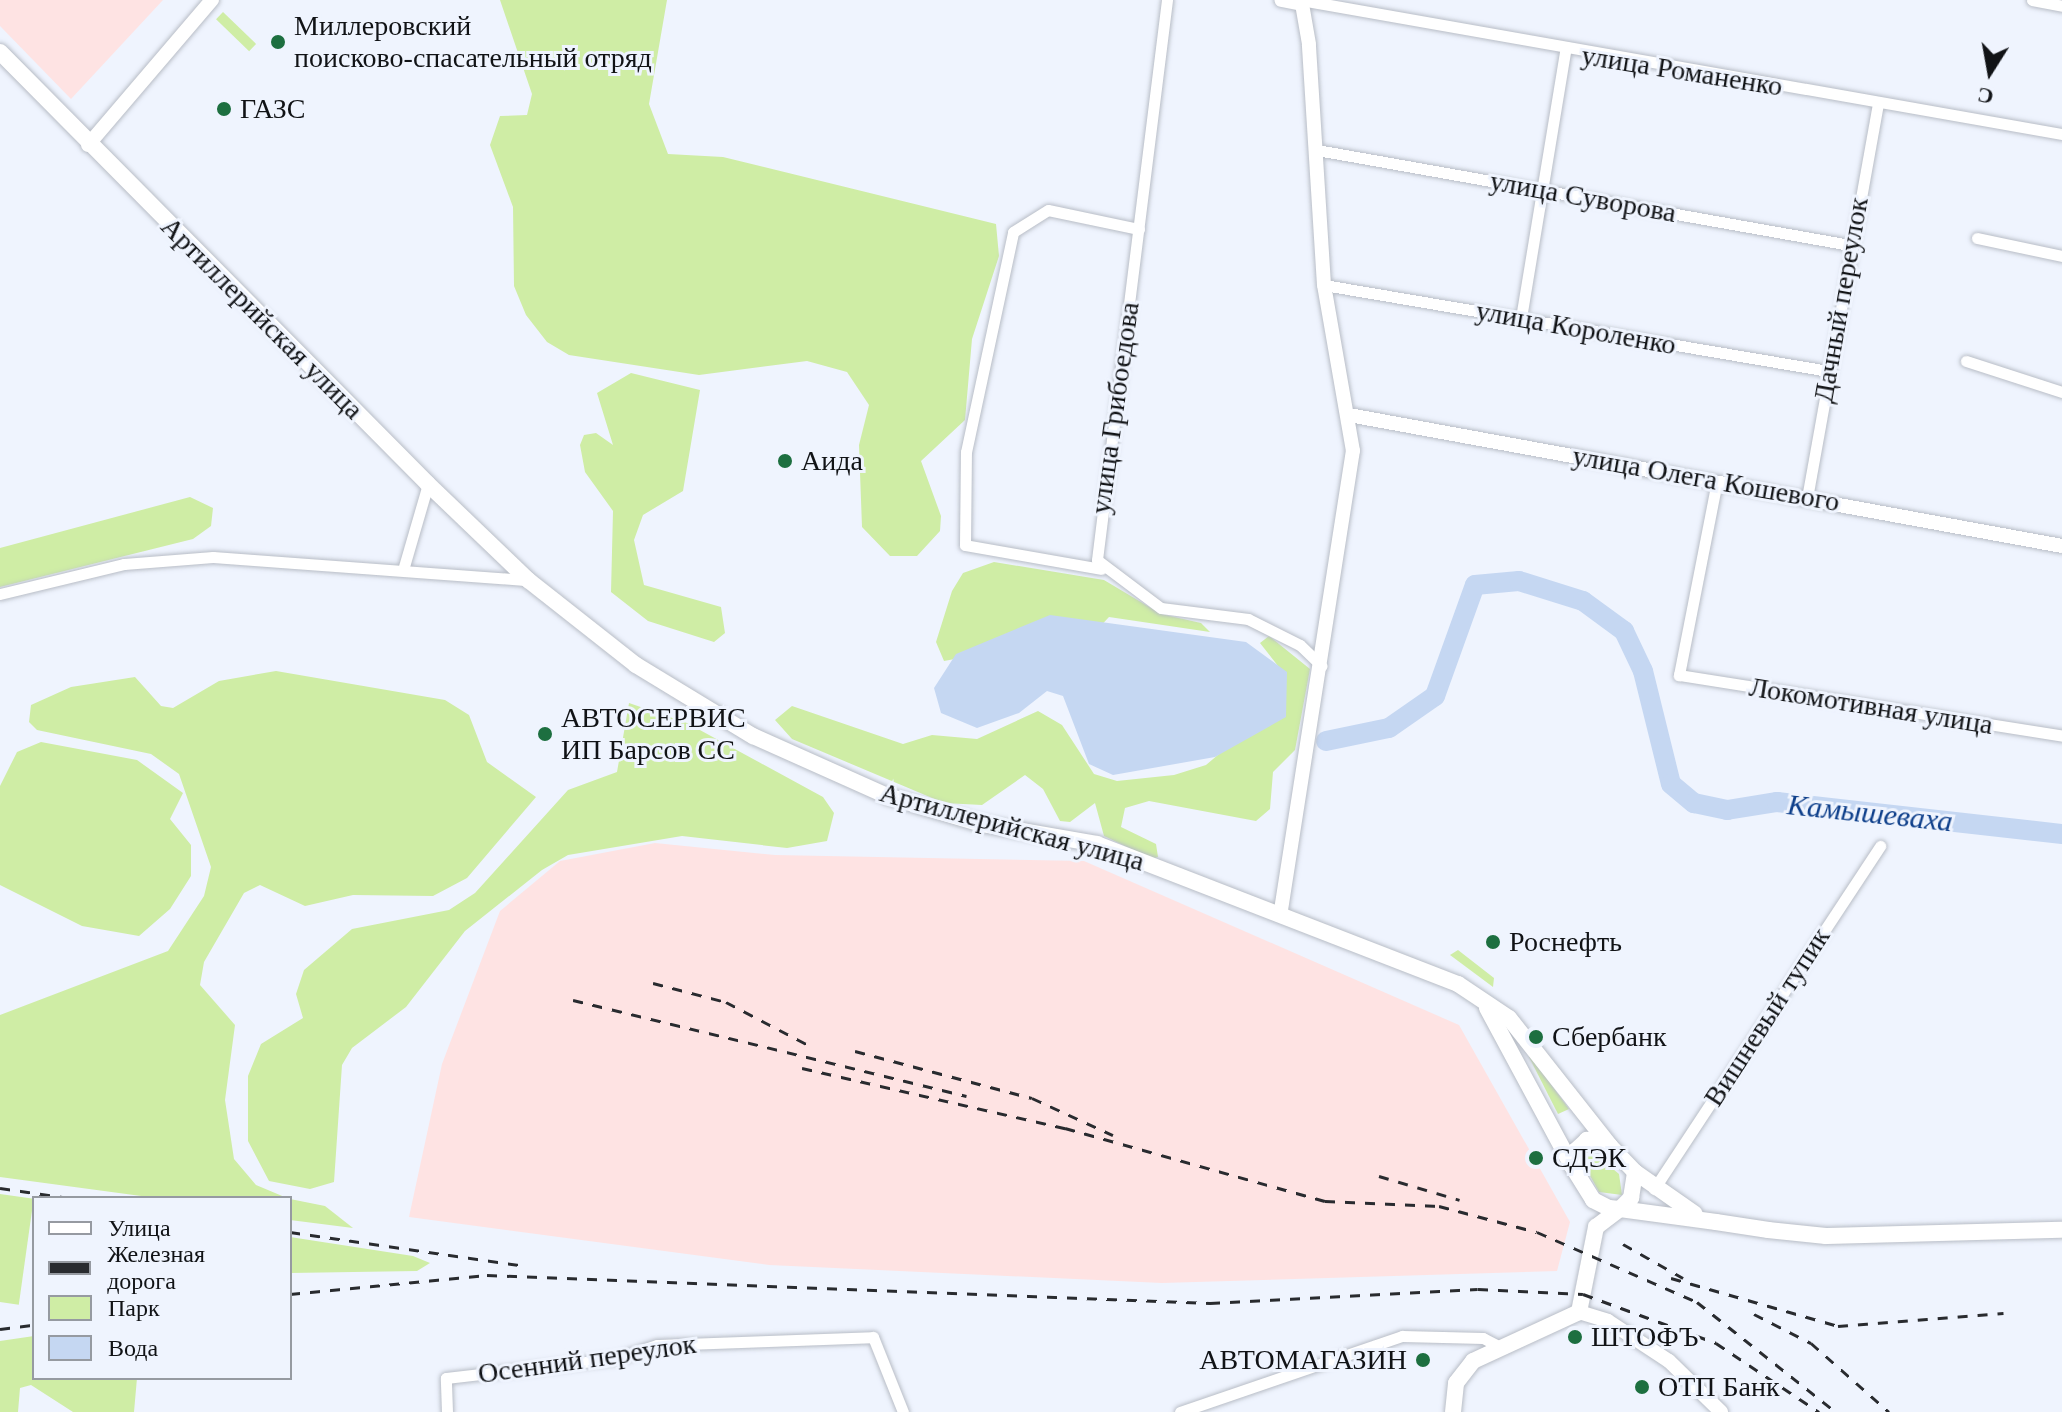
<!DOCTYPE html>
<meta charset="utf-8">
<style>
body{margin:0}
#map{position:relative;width:2062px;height:1412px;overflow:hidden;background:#eff4fe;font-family:"Times New Roman",serif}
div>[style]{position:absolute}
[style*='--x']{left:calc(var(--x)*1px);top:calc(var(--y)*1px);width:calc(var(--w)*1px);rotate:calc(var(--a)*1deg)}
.industrial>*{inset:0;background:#fee3e3}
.green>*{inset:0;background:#cfeda5;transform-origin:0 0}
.water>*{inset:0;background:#c5d7f2}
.river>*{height:20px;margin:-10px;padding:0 10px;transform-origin:10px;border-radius:10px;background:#c5d7f2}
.roads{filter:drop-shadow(0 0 2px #b8bdc6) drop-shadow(0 0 2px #b8bdc6)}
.minor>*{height:11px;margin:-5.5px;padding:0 5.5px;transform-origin:5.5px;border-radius:5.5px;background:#fff}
.tertiary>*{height:14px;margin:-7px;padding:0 7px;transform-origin:7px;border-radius:7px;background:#fff}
.secondary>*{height:16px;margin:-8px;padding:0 8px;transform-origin:8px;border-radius:8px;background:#fff}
.rail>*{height:3px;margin-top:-1.5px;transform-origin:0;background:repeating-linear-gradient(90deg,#292b2f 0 10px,transparent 0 20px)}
.dots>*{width:22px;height:22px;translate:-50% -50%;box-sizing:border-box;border:4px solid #eff4fe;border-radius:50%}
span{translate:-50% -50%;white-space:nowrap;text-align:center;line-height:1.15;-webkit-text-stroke:6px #eff4fe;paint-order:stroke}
.poi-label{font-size:28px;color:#111316}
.left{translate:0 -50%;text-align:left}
.right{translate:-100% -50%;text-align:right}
.street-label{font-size:28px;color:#111316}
.water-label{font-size:30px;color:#0d3e8a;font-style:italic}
.legend{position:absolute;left:32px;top:1196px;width:260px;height:184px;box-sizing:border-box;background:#eff4fe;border:2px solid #969aa1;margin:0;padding:10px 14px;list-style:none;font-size:24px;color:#111316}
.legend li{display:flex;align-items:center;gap:16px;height:40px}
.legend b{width:40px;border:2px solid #969aa1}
.north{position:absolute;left:1950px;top:32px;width:80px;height:80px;-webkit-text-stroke:6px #eff4fe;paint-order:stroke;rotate:191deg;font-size:22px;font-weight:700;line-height:32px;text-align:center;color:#111316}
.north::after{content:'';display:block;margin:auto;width:28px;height:36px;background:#111316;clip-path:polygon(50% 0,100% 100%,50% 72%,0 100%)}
</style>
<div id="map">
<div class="industrial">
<div style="clip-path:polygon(0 0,163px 0,71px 99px,0 26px)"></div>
<div style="clip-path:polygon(655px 843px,775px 855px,1084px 861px,1459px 1025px,1570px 1222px,1557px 1271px,1162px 1283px,769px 1265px,409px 1217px,442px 1064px,500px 911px,560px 861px)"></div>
</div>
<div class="green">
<div style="clip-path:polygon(500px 0,667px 0,649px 104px,668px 154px,723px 157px,996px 224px,999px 256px,972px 339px,965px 420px,921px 461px,941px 516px,940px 531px,917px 556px,890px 556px,862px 527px,859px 445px,869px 405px,847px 372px,807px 361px,699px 375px,569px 355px,547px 342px,526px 315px,514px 286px,513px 207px,490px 145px,500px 116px,527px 115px,532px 94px)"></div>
<div style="left:223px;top:12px;width:46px;height:10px;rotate:44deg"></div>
<div style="clip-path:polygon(631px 373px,700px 390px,683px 491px,643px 515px,634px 540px,644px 585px,721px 607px,725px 633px,714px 642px,648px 621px,611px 592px,613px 511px,585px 472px,580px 445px,584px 435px,596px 433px,613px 445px,597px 393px)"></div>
<div style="clip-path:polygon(190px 497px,213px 508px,211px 526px,193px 539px,0 587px,0 548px)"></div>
<div style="clip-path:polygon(994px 562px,1104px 580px,1161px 614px,1201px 623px,1210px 632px,1109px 617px,1094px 633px,944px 661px,936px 642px,952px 591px,963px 573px)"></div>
<div style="clip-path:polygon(1269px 636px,1310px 669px,1295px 750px,1273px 772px,1270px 809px,1256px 821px,1149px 801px,1125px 808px,1121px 827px,1156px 844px,1158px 857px,1152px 859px,1104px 836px,1095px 803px,1070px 822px,1060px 821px,1043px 789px,1025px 775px,982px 805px,944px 803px,792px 739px,775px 720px,792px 706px,903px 744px,932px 735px,977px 739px,1038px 711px,1062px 725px,1094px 774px,1117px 781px,1174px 775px,1206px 765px,1238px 738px,1282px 671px,1260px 643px)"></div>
<div style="clip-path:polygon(276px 671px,445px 700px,469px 715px,487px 762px,536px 797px,467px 878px,433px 896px,353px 895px,305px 906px,260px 885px,244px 893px,204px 962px,200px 985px,235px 1025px,225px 1100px,234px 1159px,256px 1185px,287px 1198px,156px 1198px,0 1177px,0 1015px,168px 951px,204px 896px,211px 867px,179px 774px,151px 754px,37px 730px,29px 722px,31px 705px,71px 687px,135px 677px,161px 706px,173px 708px,219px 681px)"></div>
<div style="clip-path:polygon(629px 703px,687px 723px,823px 797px,834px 813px,827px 841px,787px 848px,682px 836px,568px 855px,542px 870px,465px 931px,406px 1007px,352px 1048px,342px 1065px,334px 1182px,310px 1189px,269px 1181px,248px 1141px,248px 1076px,261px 1044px,303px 1018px,296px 994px,304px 970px,352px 929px,449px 910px,475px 893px,568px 790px,617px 772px)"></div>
<div style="clip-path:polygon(41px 742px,137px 760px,183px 793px,170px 819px,191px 845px,191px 876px,170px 909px,139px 936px,82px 926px,0 885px,0 786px,17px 752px)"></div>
<div style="clip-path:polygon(1458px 950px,1494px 978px,1493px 987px,1450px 955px)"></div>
<div style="clip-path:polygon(1529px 1057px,1531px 1057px,1569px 1109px,1558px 1114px)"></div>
<div style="clip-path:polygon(1587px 1147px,1619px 1174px,1622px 1195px,1599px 1192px,1581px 1159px)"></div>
<div style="left:0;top:1194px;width:34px;height:107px;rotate:8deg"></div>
<div style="clip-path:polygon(290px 1199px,325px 1206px,353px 1228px,290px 1220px)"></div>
<div style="clip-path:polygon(290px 1237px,413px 1256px,430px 1263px,417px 1271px,290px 1273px)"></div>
<div style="clip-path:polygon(34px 1336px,34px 1378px,137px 1378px,134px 1412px,73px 1412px,31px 1385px,20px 1388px,18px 1412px,0 1412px,0 1341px)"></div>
</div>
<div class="water">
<div style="clip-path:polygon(1050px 615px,1246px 642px,1287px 672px,1286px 717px,1215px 757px,1113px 775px,1089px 764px,1063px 696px,1047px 691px,1019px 713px,977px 728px,941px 713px,934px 688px,956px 654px)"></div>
</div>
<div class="river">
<div style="--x:1326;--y:741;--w:64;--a:-11.7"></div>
<div style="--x:1389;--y:728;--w:56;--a:-34.8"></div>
<div style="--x:1435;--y:696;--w:118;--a:-70.2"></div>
<div style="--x:1475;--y:585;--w:44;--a:-5.2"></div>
<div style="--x:1519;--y:581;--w:67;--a:17.4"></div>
<div style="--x:1583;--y:601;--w:51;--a:36.2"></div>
<div style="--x:1624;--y:631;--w:44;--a:64.6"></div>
<div style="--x:1643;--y:671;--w:116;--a:76.1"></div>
<div style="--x:1671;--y:784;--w:30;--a:40"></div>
<div style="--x:1694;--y:803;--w:34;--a:12"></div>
<div style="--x:1727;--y:810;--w:51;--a:-9.1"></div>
<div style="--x:1777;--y:802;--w:287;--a:6.4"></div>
</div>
<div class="roads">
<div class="minor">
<div style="--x:1167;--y:0;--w:564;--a:97.13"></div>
<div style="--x:1097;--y:560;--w:80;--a:36.9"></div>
<div style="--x:1161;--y:608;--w:88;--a:7.2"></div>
<div style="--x:1248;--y:619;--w:58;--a:26.6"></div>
<div style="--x:1300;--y:645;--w:30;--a:44"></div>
<div style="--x:1301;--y:0;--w:773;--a:9.99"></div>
<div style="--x:2032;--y:0;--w:31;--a:11"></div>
<div style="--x:1317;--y:150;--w:541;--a:10.11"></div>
<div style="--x:1977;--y:238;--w:87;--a:12"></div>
<div style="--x:1324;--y:285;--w:511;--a:9.68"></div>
<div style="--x:1521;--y:318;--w:270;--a:-80.6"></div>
<div style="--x:1966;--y:361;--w:101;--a:17.9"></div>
<div style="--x:1717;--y:481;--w:198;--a:101.1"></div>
<div style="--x:1679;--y:675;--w:388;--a:9"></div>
<div style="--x:1807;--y:498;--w:402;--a:-79.8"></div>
<div style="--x:1101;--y:569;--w:138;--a:-170"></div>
<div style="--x:965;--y:545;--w:93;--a:-89.4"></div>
<div style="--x:966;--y:452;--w:225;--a:-77.9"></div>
<div style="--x:1013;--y:232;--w:41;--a:-32.2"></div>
<div style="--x:1048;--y:210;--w:93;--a:11.8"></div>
<div style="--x:403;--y:570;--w:90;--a:-73.8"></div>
<div style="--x:0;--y:594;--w:128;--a:-13.6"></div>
<div style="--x:124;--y:564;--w:89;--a:-4.5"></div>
<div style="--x:213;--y:557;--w:316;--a:4.2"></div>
<div style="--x:1654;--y:1189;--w:411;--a:-56.6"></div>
<div style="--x:447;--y:1412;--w:34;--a:-92"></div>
<div style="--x:446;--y:1378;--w:173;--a:-6.6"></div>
<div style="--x:618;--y:1358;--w:41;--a:-18.4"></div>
<div style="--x:657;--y:1345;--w:216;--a:-2.1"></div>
<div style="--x:873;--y:1337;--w:81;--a:68.2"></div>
<div style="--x:1180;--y:1412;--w:235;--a:-18.9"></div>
<div style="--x:1402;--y:1336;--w:81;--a:1.4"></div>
<div style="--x:1483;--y:1338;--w:17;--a:28"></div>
</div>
<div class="tertiary">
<div style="--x:88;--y:145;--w:191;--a:-49.5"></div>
<div style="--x:1349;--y:415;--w:725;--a:10.41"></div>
<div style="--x:1281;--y:910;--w:465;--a:-81.1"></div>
<div style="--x:1353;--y:451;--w:169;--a:-99.9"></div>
<div style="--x:1324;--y:285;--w:241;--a:-93.6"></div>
<div style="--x:1309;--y:44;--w:41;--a:-99.9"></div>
<div style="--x:1302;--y:4;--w:21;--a:-169"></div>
<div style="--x:1579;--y:1312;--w:30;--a:17"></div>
<div style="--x:1608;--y:1321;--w:73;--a:33.3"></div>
<div style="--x:1669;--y:1361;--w:73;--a:44.4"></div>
</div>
<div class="secondary">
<div style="--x:0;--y:52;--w:608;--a:45.27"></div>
<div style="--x:428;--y:484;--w:139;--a:43.8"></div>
<div style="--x:528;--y:580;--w:137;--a:38.2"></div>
<div style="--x:636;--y:665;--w:137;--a:31.3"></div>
<div style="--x:753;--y:736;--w:147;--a:24.1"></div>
<div style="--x:887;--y:796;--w:99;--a:16.4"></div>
<div style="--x:982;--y:824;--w:117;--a:9.9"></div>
<div style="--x:1097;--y:844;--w:387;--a:21.2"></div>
<div style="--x:1458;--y:984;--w:61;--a:33.7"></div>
<div style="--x:1509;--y:1018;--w:163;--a:51.7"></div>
<div style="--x:1487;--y:1008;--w:179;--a:61.7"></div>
<div style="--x:1635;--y:1172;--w:73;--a:35"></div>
<div style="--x:1596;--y:1227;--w:30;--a:-37"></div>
<div style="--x:1620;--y:1209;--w:16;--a:-45"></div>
<div style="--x:1631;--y:1198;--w:26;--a:-81"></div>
<div style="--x:1635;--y:1172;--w:36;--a:-134"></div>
<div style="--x:1610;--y:1146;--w:24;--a:-165"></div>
<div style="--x:1587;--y:1140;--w:16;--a:137"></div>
<div style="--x:1575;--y:1151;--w:15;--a:101"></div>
<div style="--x:1572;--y:1166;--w:40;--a:58"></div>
<div style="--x:1593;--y:1200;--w:18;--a:27"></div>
<div style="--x:1609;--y:1208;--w:11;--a:5"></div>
<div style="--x:1620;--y:1209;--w:97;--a:7.7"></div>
<div style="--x:1716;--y:1222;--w:53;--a:8.7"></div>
<div style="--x:1768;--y:1230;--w:58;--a:5.9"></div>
<div style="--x:1826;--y:1236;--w:236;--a:-1.5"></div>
<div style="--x:1453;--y:1412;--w:29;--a:-84"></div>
<div style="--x:1456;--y:1383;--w:28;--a:-52"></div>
<div style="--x:1473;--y:1361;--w:117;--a:-24.8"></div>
<div style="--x:1579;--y:1312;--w:87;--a:-78.7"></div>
</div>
</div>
<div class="rail">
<div style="--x:653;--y:983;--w:75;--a:14.6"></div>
<div style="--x:726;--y:1002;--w:95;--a:27.6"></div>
<div style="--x:573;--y:1000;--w:405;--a:13.7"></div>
<div style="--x:855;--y:1051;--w:183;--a:14.9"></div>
<div style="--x:1032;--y:1098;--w:89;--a:24.6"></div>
<div style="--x:802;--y:1068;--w:270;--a:12.9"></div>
<div style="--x:1065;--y:1128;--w:270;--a:15.7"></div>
<div style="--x:1325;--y:1201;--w:114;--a:2.5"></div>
<div style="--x:1439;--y:1206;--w:101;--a:14.9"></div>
<div style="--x:1537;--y:1232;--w:175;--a:23.6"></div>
<div style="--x:1697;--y:1302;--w:177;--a:38.4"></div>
<div style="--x:1379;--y:1176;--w:84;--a:16.5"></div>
<div style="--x:0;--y:1188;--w:70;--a:8.2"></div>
<div style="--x:290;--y:1232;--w:239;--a:8.2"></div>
<div style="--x:1623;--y:1244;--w:69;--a:29.5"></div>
<div style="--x:1671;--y:1278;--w:174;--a:16"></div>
<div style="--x:1838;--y:1326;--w:166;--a:-4.5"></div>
<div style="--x:290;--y:1294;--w:198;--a:-5.5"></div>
<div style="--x:487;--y:1275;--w:724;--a:2.22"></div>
<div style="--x:1210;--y:1303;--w:268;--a:-3"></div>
<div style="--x:1478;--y:1289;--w:105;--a:2.7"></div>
<div style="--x:1583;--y:1294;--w:142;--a:20.2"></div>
<div style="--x:1716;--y:1343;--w:124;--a:33.8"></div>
<div style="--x:1754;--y:1314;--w:64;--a:27"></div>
<div style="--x:1811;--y:1343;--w:104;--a:41.5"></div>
<div style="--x:0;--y:1329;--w:34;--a:-7"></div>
</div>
<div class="dots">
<div style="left:278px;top:42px;background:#1d6f40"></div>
<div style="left:224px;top:109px;background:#1d6f40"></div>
<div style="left:785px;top:461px;background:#1d6f40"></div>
<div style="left:545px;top:734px;background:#1d6f40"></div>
<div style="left:1493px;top:942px;background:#1d6f40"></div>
<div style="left:1536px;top:1037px;background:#1d6f40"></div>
<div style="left:1536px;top:1158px;background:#1d6f40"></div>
<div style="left:1575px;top:1337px;background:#1d6f40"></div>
<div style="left:1423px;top:1360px;background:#1d6f40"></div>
<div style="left:1642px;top:1387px;background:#1d6f40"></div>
</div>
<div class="poi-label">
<span class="left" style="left:294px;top:42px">Миллеровский<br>поисково-спасательный отряд</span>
<span class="left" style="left:240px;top:109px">ГАЗС</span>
<span class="left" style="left:801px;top:461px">Аида</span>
<span class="left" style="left:561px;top:734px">АВТОСЕРВИС<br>ИП Барсов СС</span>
<span class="left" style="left:1509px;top:942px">Роснефть</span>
<span class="left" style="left:1552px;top:1037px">Сбербанк</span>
<span class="left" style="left:1552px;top:1158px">СДЭК</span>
<span class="left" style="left:1591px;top:1337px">ШТОФЪ</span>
<span class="right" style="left:1407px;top:1360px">АВТОМАГАЗИН</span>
<span class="left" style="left:1658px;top:1387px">ОТП Банк</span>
</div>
<div class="street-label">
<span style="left:1682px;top:71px;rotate:9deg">улица Романенко</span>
<span style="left:1583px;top:197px;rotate:10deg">улица Суворова</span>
<span style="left:1841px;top:300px;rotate:-80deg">Дачный переулок</span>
<span style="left:262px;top:318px;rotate:45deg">Артиллерийская улица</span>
<span style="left:1576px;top:328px;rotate:10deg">улица Короленко</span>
<span style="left:1115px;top:408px;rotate:-82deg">улица Грибоедова</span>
<span style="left:1706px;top:479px;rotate:10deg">улица Олега Кошевого</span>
<span style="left:1871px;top:706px;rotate:9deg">Локомотивная улица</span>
<span style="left:1012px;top:827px;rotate:15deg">Артиллерийская улица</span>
<span style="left:1767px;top:1017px;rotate:-57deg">Вишневый тупик</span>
<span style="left:587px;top:1359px;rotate:-8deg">Осенний переулок</span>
</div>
<div class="water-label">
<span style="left:1870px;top:813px;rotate:6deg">Камышеваха</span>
</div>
<ul class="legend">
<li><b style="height:10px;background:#fff"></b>Улица</li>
<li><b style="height:10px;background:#292b2f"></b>Железная дорога</li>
<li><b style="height:22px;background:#cfeda5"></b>Парк</li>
<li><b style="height:22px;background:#c5d7f2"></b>Вода</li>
</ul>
<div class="north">С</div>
</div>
